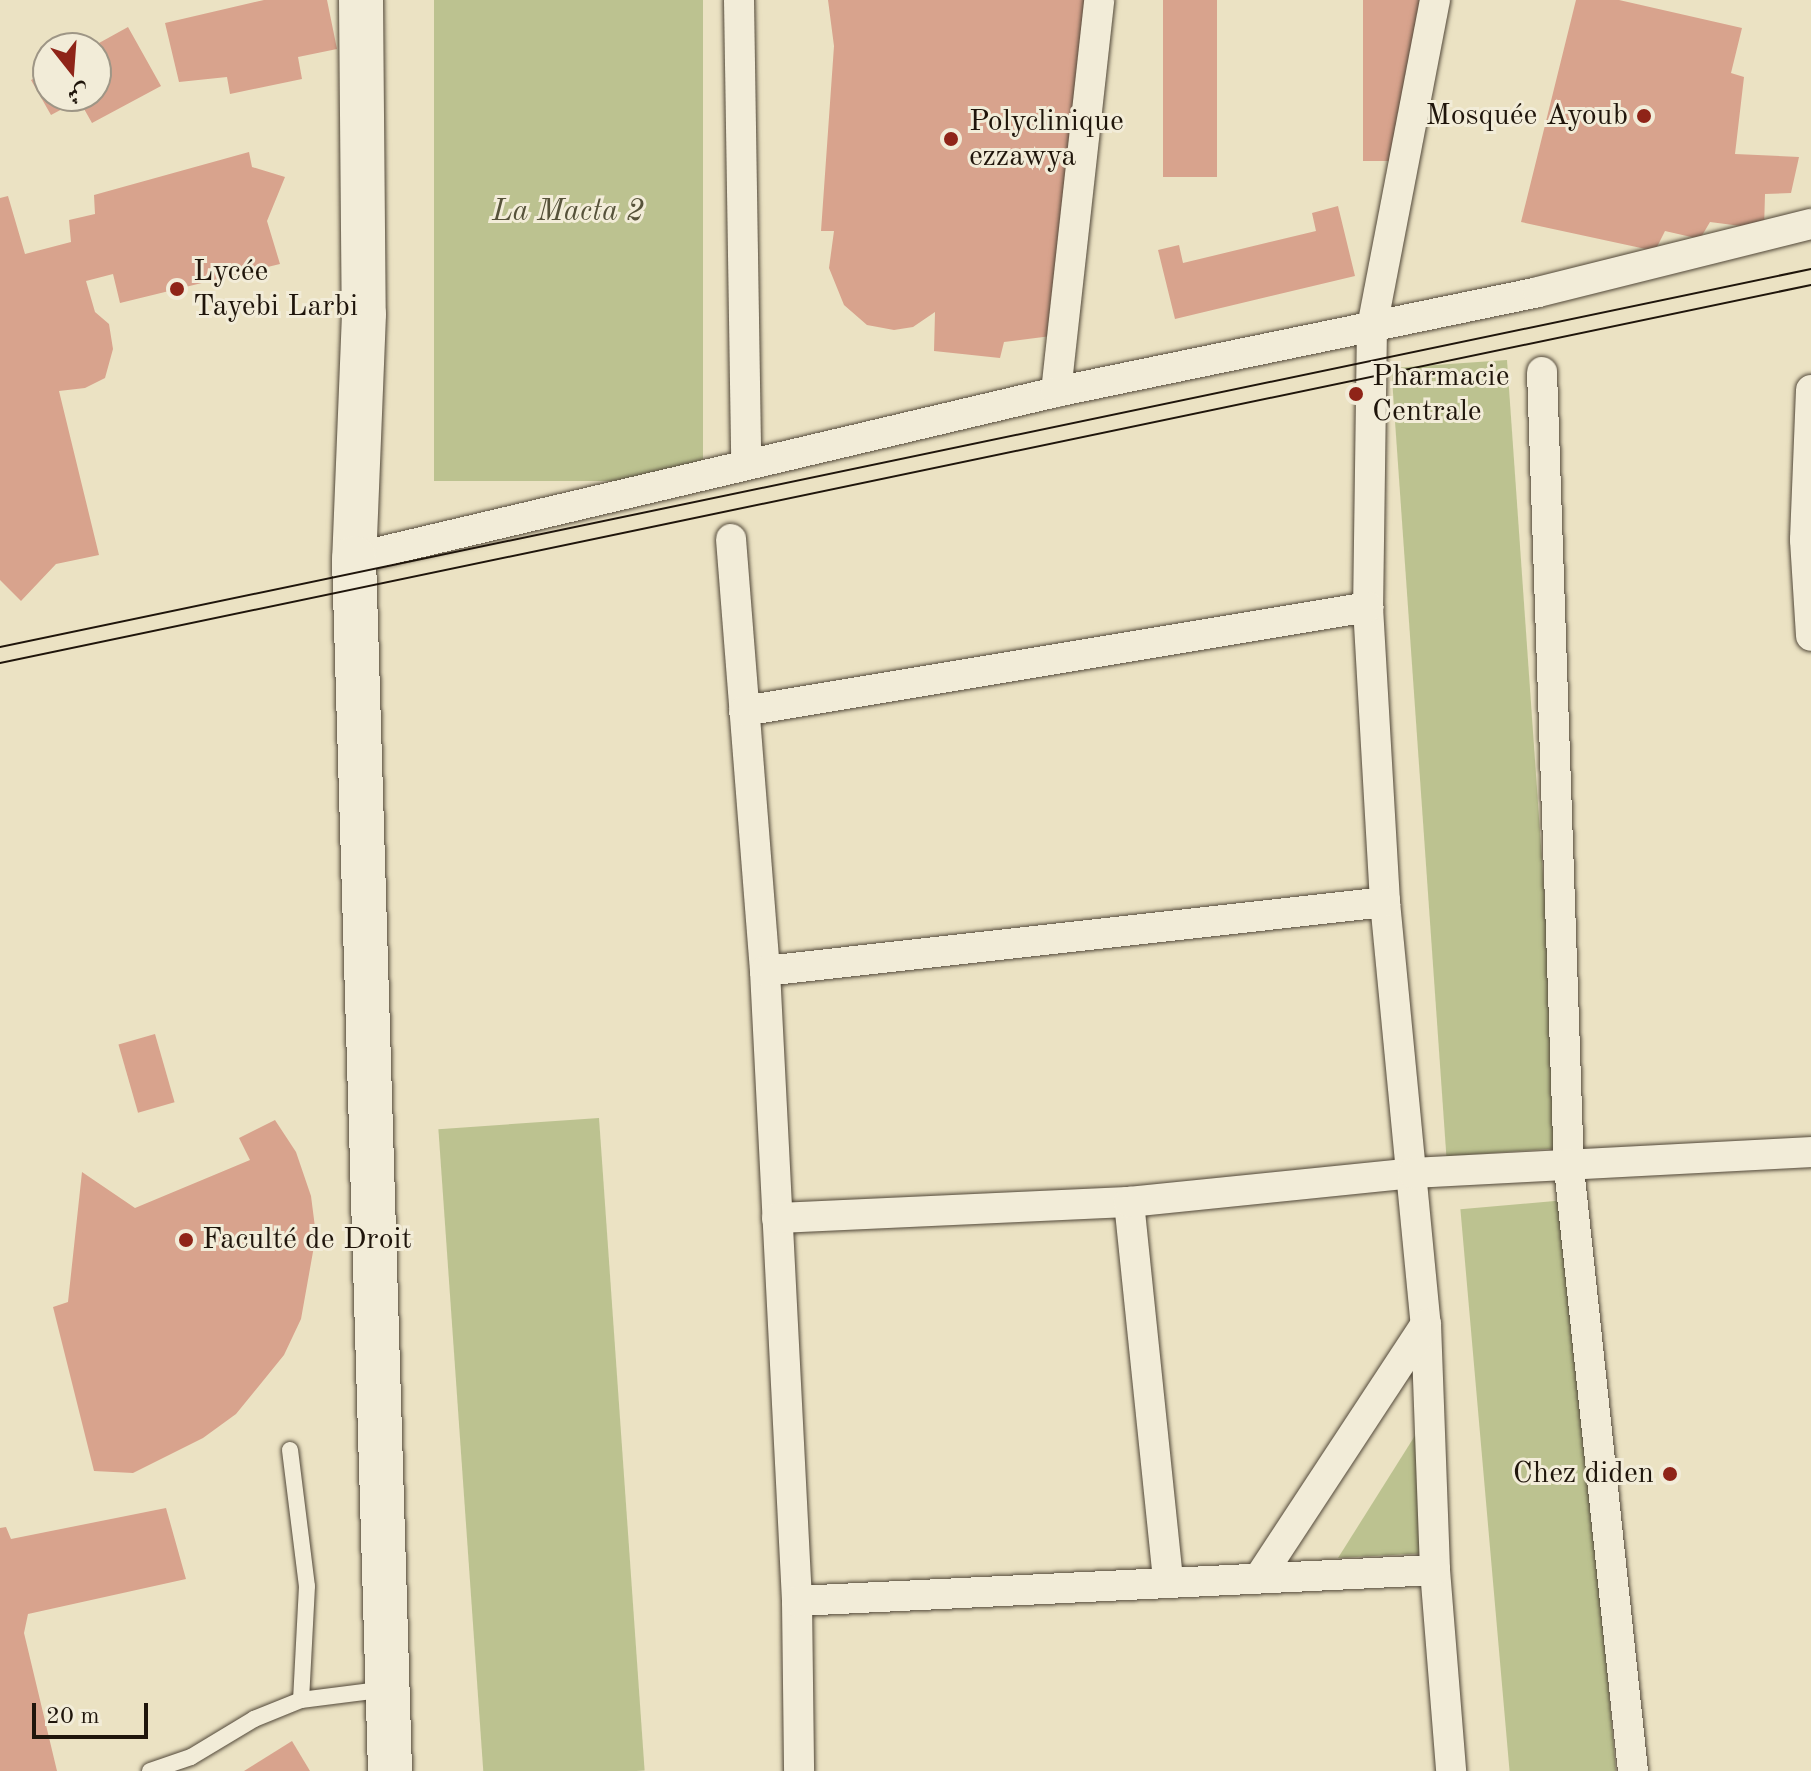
<!DOCTYPE html>
<meta charset="utf-8">
<style>
body{margin:0}
#map{position:relative;width:1811px;height:1771px;overflow:hidden;background:#ebe2c3;font-family:"Old Standard TT",Amiri,serif}
div>[style]{position:absolute}
[style*='--x']{left:calc(var(--x)*1px);top:calc(var(--y)*1px);width:calc(var(--w)*1px);rotate:calc(var(--a)*1deg)}
.green>*{inset:0;background:#bcc290;transform-origin:0 0}
.building>*{inset:0;background:#d8a38d;transform-origin:0 0}
.roads{filter:drop-shadow(0 0 2px #524839) drop-shadow(0 0 2px #524839)}
.lane>*{height:16px;margin:-8px;padding:0 8px;transform-origin:8px;border-radius:8px;background:#f2ecd8}
.street>*{height:30px;margin:-15px;padding:0 15px;transform-origin:15px;border-radius:15px;background:#f2ecd8}
.secondary>*{height:44px;margin:-22px;padding:0 22px;transform-origin:22px;border-radius:22px;background:#f2ecd8}
.tram>*{height:2px;margin:-1px;padding:0 1px;transform-origin:1px;border-radius:1px;background:#1f150b}
.dots>*{width:22px;height:22px;translate:-50% -50%;box-sizing:border-box;border:4px solid #f2ecd8;border-radius:50%}
span{translate:-50% -50%;white-space:nowrap;text-align:center;line-height:1.15;-webkit-text-stroke:6px #f2ecd8;paint-order:stroke}
.poi-label{font-size:30px;color:#1f150b}
.right{translate:-100% -50%;text-align:right}
.left{translate:0 -50%;text-align:left}
.park-label{font-size:30px;color:#56523a;font-style:italic}
.north{position:absolute;left:32px;top:32px;width:80px;height:80px;box-sizing:border-box;background:#f2ecd8;border:2px solid #9e9686;border-radius:50%;rotate:163deg;font-size:22px;font-weight:700;line-height:32px;text-align:center;color:#1f150b}
.north::after{content:'';display:block;margin:auto;width:28px;height:36px;background:#8f2418;clip-path:polygon(50% 0,100% 100%,50% 72%,0 100%)}
.scale{position:absolute;left:32px;top:1703px;width:116px;height:36px;box-sizing:border-box;border:4px solid #1f150b;border-top:0;padding-left:10px;font-size:24px;line-height:28px;white-space:nowrap;color:#1f150b;-webkit-text-stroke:6px #f2ecd8;paint-order:stroke}
</style>
<div id="map">
<div class="green">
<div style="left:434px;top:0;width:269px;height:481px"></div>
<div style="left:1507px;top:360px;width:790px;height:116px;rotate:86deg"></div>
<div style="left:599px;top:1118px;width:654px;height:161px;rotate:86deg"></div>
<div style="left:1566px;top:1200px;width:573px;height:106px;rotate:85deg"></div>
<div style="clip-path:polygon(1416px 1434px,1429px 1553px,1338px 1558px)"></div>
</div>
<div class="building">
<div style="clip-path:polygon(264px 0,327px 0,337px 49px,298px 57px,302px 79px,230px 94px,227px 77px,179px 82px,165px 23px)"></div>
<div style="clip-path:polygon(828px 0,1086px 0,1059px 335px,1004px 342px,1000px 358px,934px 351px,935px 312px,913px 327px,894px 330px,867px 325px,844px 305px,829px 268px,834px 231px,821px 231px,834px 46px)"></div>
<div style="left:1163px;top:0;width:54px;height:177px"></div>
<div style="left:1363px;top:0;width:56px;height:161px"></div>
<div style="clip-path:polygon(1576px 0,1619px 0,1742px 28px,1731px 73px,1744px 77px,1735px 154px,1799px 157px,1791px 193px,1765px 194px,1764px 229px,1710px 222px,1700px 239px,1665px 231px,1655px 251px,1521px 222px)"></div>
<div style="clip-path:polygon(128px 27px,161px 86px,92px 123px,79px 100px,51px 115px,31px 80px,48px 71px,48px 96px,96px 96px,96px 48px,90px 48px)"></div>
<div style="clip-path:polygon(249px 152px,252px 167px,285px 177px,267px 221px,280px 264px,120px 303px,113px 274px,86px 281px,95px 312px,109px 324px,113px 349px,105px 378px,85px 388px,59px 391px,99px 555px,56px 564px,21px 601px,0 580px,0 198px,8px 196px,25px 254px,71px 242px,69px 220px,95px 214px,94px 195px)"></div>
<div style="clip-path:polygon(1338px 206px,1355px 276px,1175px 319px,1158px 250px,1179px 245px,1183px 263px,1316px 231px,1312px 213px)"></div>
<div style="left:155px;top:1034px;width:71px;height:38px;rotate:74deg"></div>
<div style="clip-path:polygon(275px 1120px,296px 1152px,311px 1196px,316px 1235px,301px 1319px,284px 1355px,236px 1414px,203px 1438px,133px 1473px,94px 1471px,53px 1307px,68px 1302px,82px 1172px,135px 1208px,250px 1160px,239px 1138px)"></div>
<div style="clip-path:polygon(166px 1508px,186px 1579px,28px 1614px,24px 1633px,57px 1771px,0 1771px,0 1528px,6px 1527px,11px 1539px)"></div>
<div style="clip-path:polygon(292px 1741px,310px 1771px,244px 1771px)"></div>
</div>
<div class="roads">
<div class="lane">
<div style="--x:290;--y:1450;--w:137;--a:82.9"></div>
<div style="--x:307;--y:1586;--w:114;--a:93"></div>
<div style="--x:150;--y:1771;--w:43;--a:-18.9"></div>
<div style="--x:191;--y:1757;--w:74;--a:-31.1"></div>
<div style="--x:254;--y:1719;--w:51;--a:-22"></div>
<div style="--x:301;--y:1700;--w:87;--a:-7.3"></div>
</div>
<div class="street">
<div style="--x:739;--y:0;--w:463;--a:89.1"></div>
<div style="--x:1435;--y:0;--w:332;--a:100.9"></div>
<div style="--x:1372;--y:326;--w:281;--a:90.8"></div>
<div style="--x:1368;--y:607;--w:295;--a:86.7"></div>
<div style="--x:1385;--y:902;--w:424;--a:84.5"></div>
<div style="--x:1426;--y:1324;--w:246;--a:87.9"></div>
<div style="--x:1435;--y:1570;--w:202;--a:85.4"></div>
<div style="--x:1542;--y:372;--w:796;--a:88.06"></div>
<div style="--x:1569;--y:1168;--w:606;--a:83.94"></div>
<div style="--x:1811;--y:390;--w:150;--a:92.3"></div>
<div style="--x:1805;--y:540;--w:96;--a:86.4"></div>
<div style="--x:1056;--y:392;--w:394;--a:-83.7"></div>
<div style="--x:731;--y:539;--w:433;--a:85.5"></div>
<div style="--x:765;--y:971;--w:631;--a:87.09"></div>
<div style="--x:797;--y:1601;--w:170;--a:89.3"></div>
<div style="--x:354;--y:558;--w:721;--a:-13.3"></div>
<div style="--x:1056;--y:392;--w:492;--a:-11.7"></div>
<div style="--x:1538;--y:292;--w:281;--a:-14"></div>
<div style="--x:744;--y:711;--w:633;--a:-9.46"></div>
<div style="--x:765;--y:971;--w:624;--a:-6.35"></div>
<div style="--x:1129;--y:1202;--w:382;--a:84.1"></div>
<div style="--x:777;--y:1218;--w:352;--a:-2.6"></div>
<div style="--x:1129;--y:1202;--w:285;--a:-5.8"></div>
<div style="--x:1413;--y:1173;--w:399;--a:-3"></div>
<div style="--x:1259;--y:1578;--w:304;--a:-56.7"></div>
<div style="--x:797;--y:1601;--w:639;--a:-2.78"></div>
</div>
<div class="secondary">
<div style="--x:361;--y:0;--w:314;--a:89.5"></div>
<div style="--x:364;--y:314;--w:244;--a:92.3"></div>
<div style="--x:354;--y:558;--w:1214;--a:88.3"></div>
</div>
</div>
<div class="tram">
<div style="--x:0;--y:647;--w:1850;--a:-11.79"></div>
<div style="--x:0;--y:663;--w:1850;--a:-11.79"></div>
</div>
<div class="dots">
<div style="left:1644px;top:116px;background:#8f2418"></div>
<div style="left:951px;top:139px;background:#8f2418"></div>
<div style="left:177px;top:289px;background:#8f2418"></div>
<div style="left:1356px;top:394px;background:#8f2418"></div>
<div style="left:186px;top:1240px;background:#8f2418"></div>
<div style="left:1670px;top:1474px;background:#8f2418"></div>
</div>
<div class="poi-label">
<span class="right" style="left:1628px;top:116px">Mosquée Ayoub</span>
<span class="left" style="left:969px;top:139px">Polyclinique<br>ezzawya</span>
<span class="left" style="left:193px;top:289px">Lycée<br>Tayebi Larbi</span>
<span class="left" style="left:1372px;top:394px">Pharmacie<br>Centrale</span>
<span class="left" style="left:202px;top:1240px">Faculté de Droit</span>
<span class="right" style="left:1654px;top:1474px">Chez diden</span>
</div>
<div class="park-label">
<span style="left:568px;top:212px">La Macta 2</span>
</div>
<div class="north">ش</div>
<div class="scale">20 m</div>
</div>
